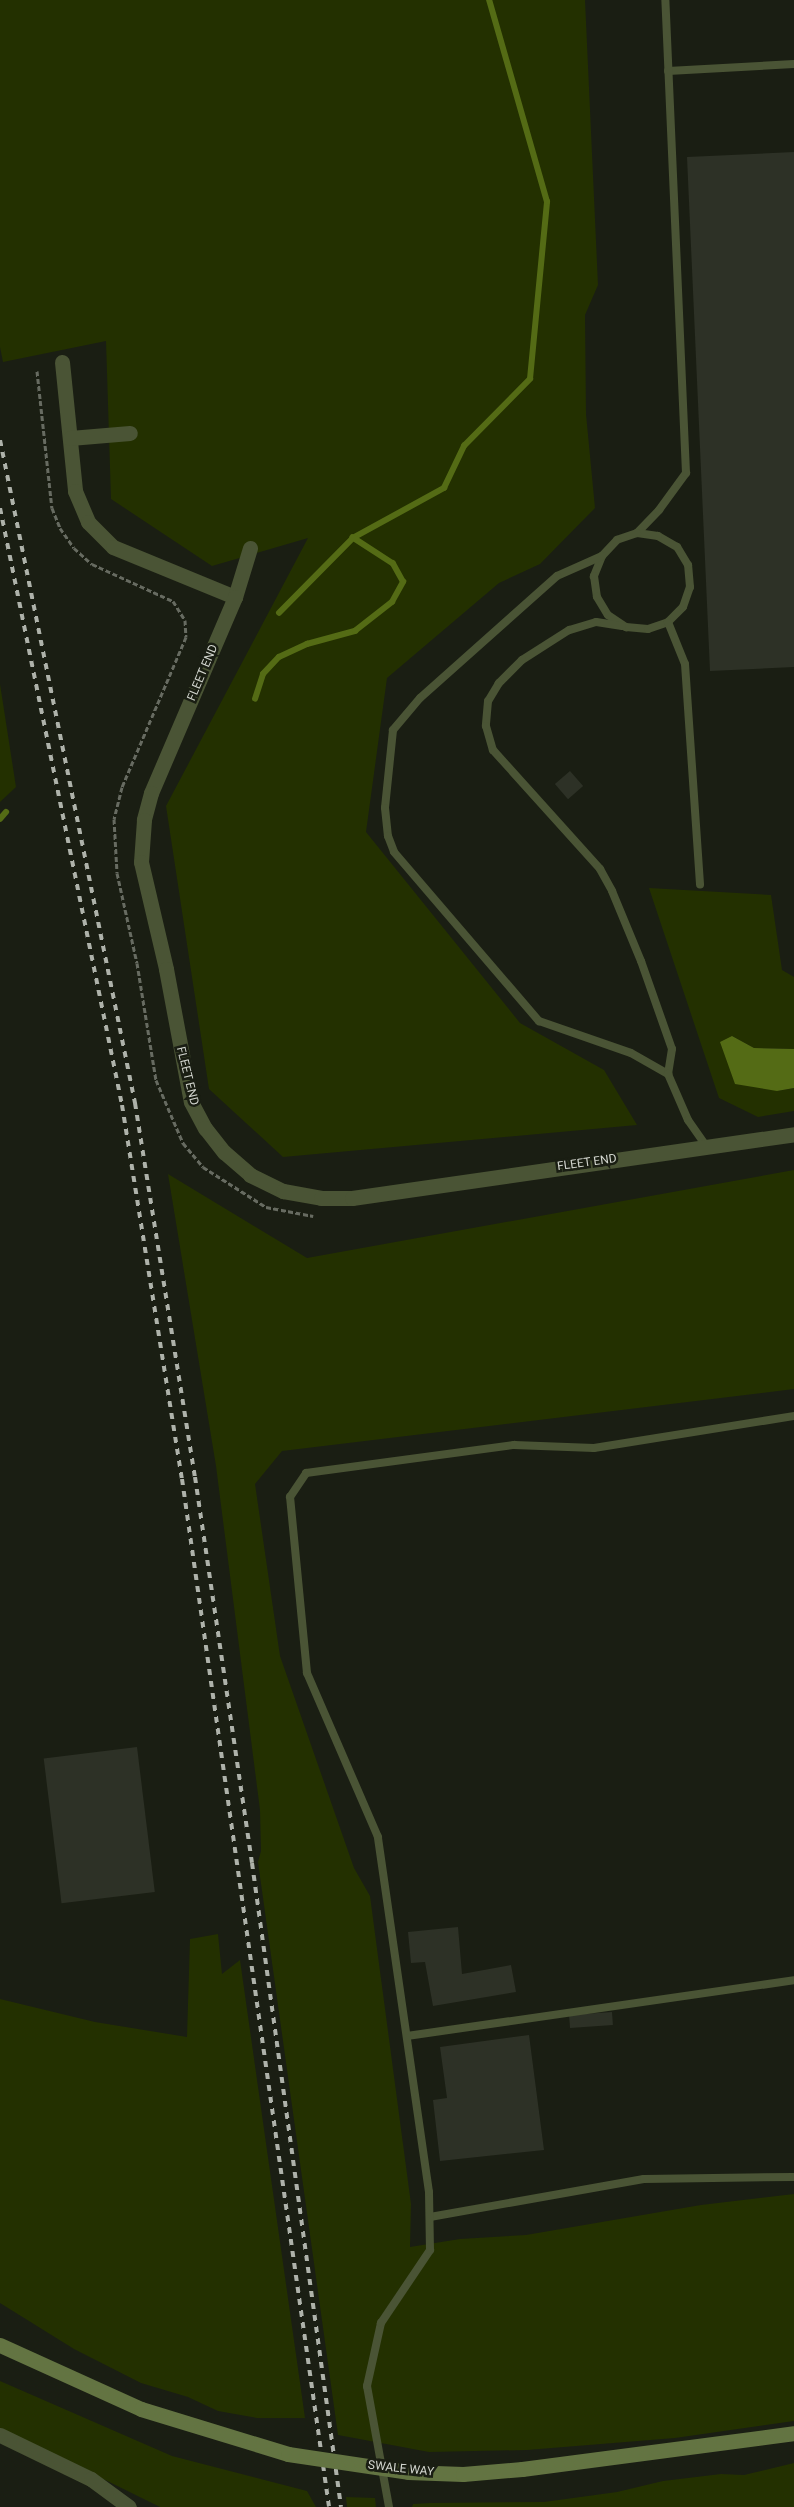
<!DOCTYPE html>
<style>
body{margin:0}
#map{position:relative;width:794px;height:2507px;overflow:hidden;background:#1a1e13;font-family:Roboto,sans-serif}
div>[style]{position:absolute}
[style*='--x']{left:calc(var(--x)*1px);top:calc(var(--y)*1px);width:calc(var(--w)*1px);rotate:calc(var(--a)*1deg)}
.green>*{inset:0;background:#233000}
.water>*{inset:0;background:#546b15}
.stream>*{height:5.5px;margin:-2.75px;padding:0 2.75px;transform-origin:2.75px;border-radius:2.75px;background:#546b15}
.building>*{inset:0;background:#2d3126;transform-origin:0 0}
.path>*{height:3px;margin-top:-1.5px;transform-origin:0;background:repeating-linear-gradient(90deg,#676b61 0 5px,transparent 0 7.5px)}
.lane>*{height:8px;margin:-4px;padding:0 4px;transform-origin:4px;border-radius:4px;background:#4a5435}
.street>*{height:15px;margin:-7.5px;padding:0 7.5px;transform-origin:7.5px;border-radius:7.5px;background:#4a5435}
.secondary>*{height:15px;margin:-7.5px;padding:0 7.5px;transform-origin:7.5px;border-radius:7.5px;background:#637442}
.rail>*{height:4px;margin-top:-2px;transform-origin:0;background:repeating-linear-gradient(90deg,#aeb2aa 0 6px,transparent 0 12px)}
.secondary-bridge>*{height:15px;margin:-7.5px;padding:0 7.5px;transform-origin:7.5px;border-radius:7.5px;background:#637442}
span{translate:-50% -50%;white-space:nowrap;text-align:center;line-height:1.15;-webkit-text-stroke:5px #1a1e13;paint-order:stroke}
.street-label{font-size:12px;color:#d3d6cf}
</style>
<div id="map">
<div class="green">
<div style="clip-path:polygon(0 0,585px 0,598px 285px,585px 315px,586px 414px,595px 508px,540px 564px,499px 583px,387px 678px,366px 832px,520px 1023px,604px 1070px,637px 1125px,283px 1157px,209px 1089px,166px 806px,308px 538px,212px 566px,111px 499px,106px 341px,3px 362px,0 347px)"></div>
<div style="clip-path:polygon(0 684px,16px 787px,0 802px)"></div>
<div style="clip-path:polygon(649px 888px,771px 895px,782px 970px,794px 977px,794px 1049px,754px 1048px,732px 1036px,777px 1091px,794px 1088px,794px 1111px,758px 1117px,719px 1098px)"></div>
<div style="clip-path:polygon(794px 1170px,794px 1389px,282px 1451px,255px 1484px,280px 1656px,354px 1868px,370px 1896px,411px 2204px,410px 2247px,460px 2239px,526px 2235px,701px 2205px,794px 2194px,794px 2421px,675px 2438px,527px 2450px,429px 2452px,338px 2435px,258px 1862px,261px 1851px,260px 1810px,216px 1466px,168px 1174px,307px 1258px)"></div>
<div style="clip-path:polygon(218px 1934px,222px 1974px,240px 1960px,305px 2418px,257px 2418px,218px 2411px,188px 2397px,141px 2383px,74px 2349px,0 2303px,0 1999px,95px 2022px,187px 2037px,190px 1939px)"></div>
<div style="clip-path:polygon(0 2381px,172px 2456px,307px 2491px,316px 2507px,160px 2507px,0 2428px)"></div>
<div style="clip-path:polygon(794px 2463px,794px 2507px,412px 2507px,413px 2504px,430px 2503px,544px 2502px,617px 2492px,663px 2481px,721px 2474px,744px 2475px)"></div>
<div style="clip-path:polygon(346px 2497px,375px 2498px,376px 2507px,347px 2507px)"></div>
</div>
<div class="water">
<div style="clip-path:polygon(732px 1036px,754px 1048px,794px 1049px,794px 1088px,777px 1091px,735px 1084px,720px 1042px)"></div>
</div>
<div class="stream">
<div style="--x:279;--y:613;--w:105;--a:-45.4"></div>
<div style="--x:353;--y:538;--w:104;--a:-28.8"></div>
<div style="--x:444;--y:488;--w:47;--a:-64.5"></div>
<div style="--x:464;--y:446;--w:94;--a:-45.4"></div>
<div style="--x:530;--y:379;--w:178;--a:-84.5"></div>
<div style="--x:547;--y:202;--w:210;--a:-106"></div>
<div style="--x:255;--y:699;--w:26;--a:-72"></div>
<div style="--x:263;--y:674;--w:23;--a:-47"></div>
<div style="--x:279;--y:657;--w:31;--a:-25"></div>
<div style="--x:307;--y:644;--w:50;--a:-15.2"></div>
<div style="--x:355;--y:631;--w:47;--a:-38.1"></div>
<div style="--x:392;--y:602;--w:23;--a:-61"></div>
<div style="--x:403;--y:582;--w:21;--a:-119"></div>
<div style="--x:393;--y:564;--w:48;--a:-147"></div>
<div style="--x:0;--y:819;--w:9;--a:-49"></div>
</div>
<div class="building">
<div style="clip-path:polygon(794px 152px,794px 667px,710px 671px,687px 157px)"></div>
<div style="left:570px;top:771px;width:20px;height:20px;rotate:49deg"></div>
<div style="left:137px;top:1747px;width:146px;height:94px;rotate:83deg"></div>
<div style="clip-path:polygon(458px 1927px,462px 1974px,511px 1965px,516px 1992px,433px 2006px,425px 1962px,411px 1963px,408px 1932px)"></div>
<div style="left:612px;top:2012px;width:13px;height:43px;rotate:86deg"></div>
<div style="clip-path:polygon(529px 2035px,544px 2150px,440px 2161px,433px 2100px,447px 2098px,440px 2047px)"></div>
</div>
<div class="path">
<div style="--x:37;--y:371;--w:138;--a:83.8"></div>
<div style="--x:52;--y:508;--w:22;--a:68"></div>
<div style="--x:60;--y:528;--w:24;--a:55"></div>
<div style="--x:74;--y:548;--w:24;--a:42"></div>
<div style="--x:92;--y:564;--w:89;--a:24.6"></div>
<div style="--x:173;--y:601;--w:22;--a:58"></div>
<div style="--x:185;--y:620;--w:17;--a:87"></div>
<div style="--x:186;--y:637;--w:163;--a:113.1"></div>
<div style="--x:122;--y:787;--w:33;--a:104"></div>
<div style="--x:114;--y:819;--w:54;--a:86.8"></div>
<div style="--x:117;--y:873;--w:92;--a:77.5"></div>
<div style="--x:137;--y:963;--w:119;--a:80.8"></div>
<div style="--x:156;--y:1080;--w:69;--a:66.8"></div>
<div style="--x:183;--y:1143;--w:31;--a:50"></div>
<div style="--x:203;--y:1167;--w:75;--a:32.4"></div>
<div style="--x:266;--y:1207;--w:48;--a:10.8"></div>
</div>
<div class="lane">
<div style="--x:668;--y:71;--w:126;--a:-3.2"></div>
<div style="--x:637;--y:533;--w:32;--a:-46"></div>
<div style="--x:659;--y:510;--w:46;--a:-53.9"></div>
<div style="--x:686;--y:473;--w:473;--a:-92.5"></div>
<div style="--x:602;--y:556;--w:22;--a:112"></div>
<div style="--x:594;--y:576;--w:21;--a:82"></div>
<div style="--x:597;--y:597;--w:21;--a:59"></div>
<div style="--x:608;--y:615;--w:22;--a:34"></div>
<div style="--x:626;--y:627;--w:22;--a:5"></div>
<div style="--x:648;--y:629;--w:21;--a:-19"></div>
<div style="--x:668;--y:622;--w:21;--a:-45"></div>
<div style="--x:683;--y:607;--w:21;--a:-71"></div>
<div style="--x:690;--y:587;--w:22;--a:-95"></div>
<div style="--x:688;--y:565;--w:21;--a:-121"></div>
<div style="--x:677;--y:547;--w:22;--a:-150"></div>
<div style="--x:658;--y:536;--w:21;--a:-172"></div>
<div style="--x:637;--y:533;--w:21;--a:161"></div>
<div style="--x:617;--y:540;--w:22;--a:133"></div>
<div style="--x:602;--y:556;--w:49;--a:156"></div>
<div style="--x:557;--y:576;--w:183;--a:138.3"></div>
<div style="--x:420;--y:698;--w:42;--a:130.2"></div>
<div style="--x:393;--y:730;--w:78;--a:95.9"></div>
<div style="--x:385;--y:808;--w:28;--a:84"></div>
<div style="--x:388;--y:836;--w:17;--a:69"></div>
<div style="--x:394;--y:852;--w:223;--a:49.4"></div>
<div style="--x:539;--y:1021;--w:97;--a:19.2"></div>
<div style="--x:631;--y:1053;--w:43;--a:29.6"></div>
<div style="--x:668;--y:622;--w:45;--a:68"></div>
<div style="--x:685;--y:664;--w:221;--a:86.1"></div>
<div style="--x:622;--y:626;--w:26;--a:-171"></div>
<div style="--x:596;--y:622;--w:28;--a:163"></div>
<div style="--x:569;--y:630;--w:56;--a:147.4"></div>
<div style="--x:522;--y:660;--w:33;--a:135"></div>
<div style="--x:499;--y:683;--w:21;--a:121"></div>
<div style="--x:488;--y:701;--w:25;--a:95"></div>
<div style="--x:486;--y:726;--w:25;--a:74"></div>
<div style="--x:493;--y:750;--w:160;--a:48"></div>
<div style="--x:600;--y:869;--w:25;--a:61"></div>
<div style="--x:612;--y:891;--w:76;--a:67.5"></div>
<div style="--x:641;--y:961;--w:93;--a:70.6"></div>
<div style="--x:672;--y:1049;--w:25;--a:99"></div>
<div style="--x:668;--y:1074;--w:50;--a:66.5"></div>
<div style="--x:688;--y:1120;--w:32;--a:55"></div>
<div style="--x:407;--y:2036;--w:391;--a:-8.2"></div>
<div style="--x:430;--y:2217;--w:217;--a:-10.1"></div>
<div style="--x:644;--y:2179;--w:150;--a:-0.8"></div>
<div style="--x:389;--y:2507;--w:123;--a:-100.3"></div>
<div style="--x:367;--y:2386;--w:65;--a:-77.5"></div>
<div style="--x:381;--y:2323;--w:88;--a:-56.1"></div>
<div style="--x:430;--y:2250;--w:58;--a:-91"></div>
<div style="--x:429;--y:2192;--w:359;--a:-98.2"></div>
<div style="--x:378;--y:1837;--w:179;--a:-113.4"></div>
<div style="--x:307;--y:1673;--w:177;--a:-95.5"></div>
<div style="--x:290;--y:1497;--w:29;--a:-56"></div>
<div style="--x:306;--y:1473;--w:210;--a:-7.7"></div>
<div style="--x:514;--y:1445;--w:80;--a:2.1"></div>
<div style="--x:594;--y:1448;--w:203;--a:-9.1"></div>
</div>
<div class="street">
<div style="--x:62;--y:362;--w:130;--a:84.2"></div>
<div style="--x:75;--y:491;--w:34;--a:67"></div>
<div style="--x:88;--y:522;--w:35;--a:45"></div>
<div style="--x:113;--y:547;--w:132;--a:22.3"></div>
<div style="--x:70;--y:438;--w:60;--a:-4.8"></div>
<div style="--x:250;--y:548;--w:51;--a:107"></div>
<div style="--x:235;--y:597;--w:213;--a:113.2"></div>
<div style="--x:151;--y:793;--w:28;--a:105"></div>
<div style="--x:144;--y:820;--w:42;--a:94.1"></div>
<div style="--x:141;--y:862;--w:110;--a:76.8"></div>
<div style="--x:166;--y:969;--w:135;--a:79.4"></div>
<div style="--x:191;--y:1102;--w:30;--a:62"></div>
<div style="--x:205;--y:1128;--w:31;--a:52"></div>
<div style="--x:224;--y:1152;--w:35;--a:41"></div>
<div style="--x:250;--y:1175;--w:37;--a:26"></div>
<div style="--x:283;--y:1191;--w:39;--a:10"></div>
<div style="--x:321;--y:1198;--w:31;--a:0"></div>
<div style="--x:352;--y:1198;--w:447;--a:-8.2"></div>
<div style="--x:0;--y:2435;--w:101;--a:25.8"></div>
<div style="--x:91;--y:2479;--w:47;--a:36.4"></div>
</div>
<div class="secondary">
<div style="--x:0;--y:2345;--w:155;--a:24.4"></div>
<div style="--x:141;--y:2409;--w:154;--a:17"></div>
<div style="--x:408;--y:2472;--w:55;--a:2.1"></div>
<div style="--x:463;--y:2474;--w:59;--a:-4.8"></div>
<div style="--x:522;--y:2469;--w:274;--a:-7.5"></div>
</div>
<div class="rail">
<div style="--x:0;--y:440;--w:677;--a:78.49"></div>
<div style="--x:135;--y:1103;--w:379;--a:80.9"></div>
<div style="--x:195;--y:1477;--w:390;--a:81.6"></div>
<div style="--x:252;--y:1863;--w:650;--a:82.13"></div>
<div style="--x:0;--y:508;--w:609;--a:78.45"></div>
<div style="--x:122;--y:1105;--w:379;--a:80.9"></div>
<div style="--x:182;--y:1479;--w:1038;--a:81.86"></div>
</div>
<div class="secondary-bridge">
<div style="--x:288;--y:2454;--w:121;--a:8.5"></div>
</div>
<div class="street-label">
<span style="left:203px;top:673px;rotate:-67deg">FLEET END</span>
<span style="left:187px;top:1076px;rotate:76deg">FLEET END</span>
<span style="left:587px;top:1163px;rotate:-8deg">FLEET END</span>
<span style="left:401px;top:2469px;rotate:6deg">SWALE WAY</span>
</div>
</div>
